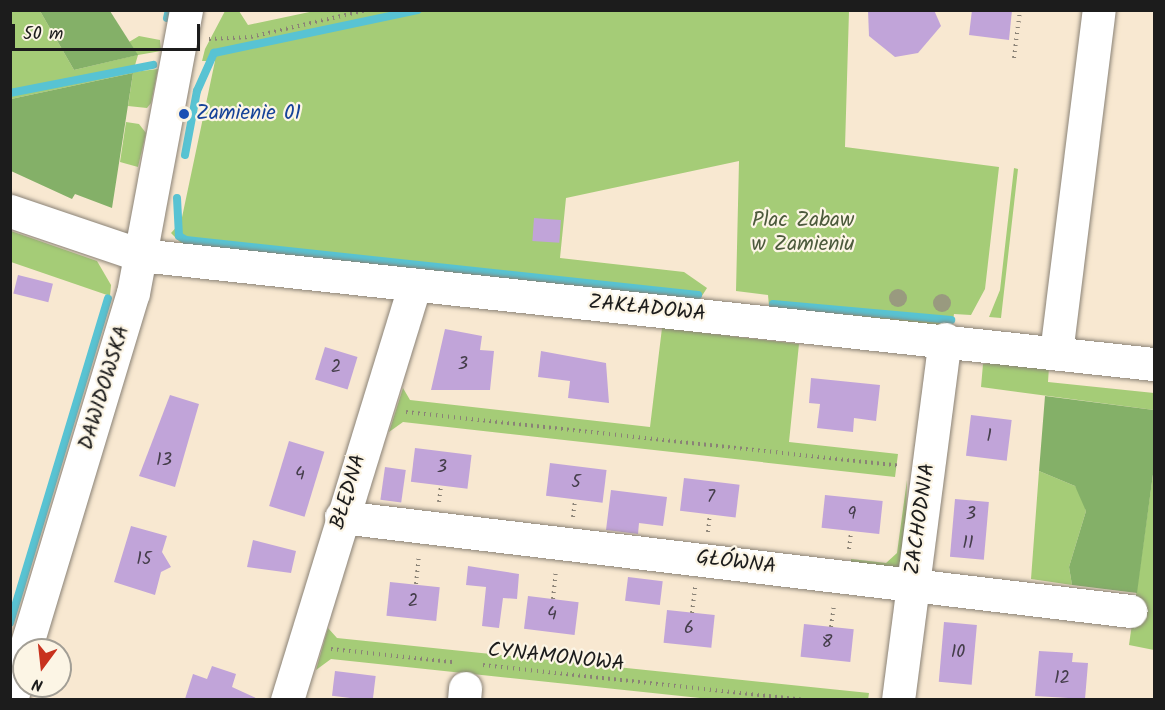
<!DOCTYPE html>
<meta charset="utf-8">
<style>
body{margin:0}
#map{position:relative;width:1165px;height:710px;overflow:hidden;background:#f8e8d1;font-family:Kalam,sans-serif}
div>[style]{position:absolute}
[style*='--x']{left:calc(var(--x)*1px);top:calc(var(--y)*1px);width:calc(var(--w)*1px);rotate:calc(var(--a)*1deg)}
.green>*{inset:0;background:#a5cc77}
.forest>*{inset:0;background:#84b068}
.stream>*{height:8px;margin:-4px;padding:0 4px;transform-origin:4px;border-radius:4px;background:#58c3d3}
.building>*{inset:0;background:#c1a4d9;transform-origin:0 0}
.path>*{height:4px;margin-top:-2px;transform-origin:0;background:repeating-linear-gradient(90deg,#8a8276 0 1.5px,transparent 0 6px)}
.roads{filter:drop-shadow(0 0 2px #8a8276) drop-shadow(0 0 2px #8a8276)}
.minor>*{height:33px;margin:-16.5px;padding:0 16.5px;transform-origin:16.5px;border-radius:16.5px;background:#fff}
.trees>*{width:18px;height:18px;margin:-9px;border-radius:50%;background:#999a7f}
.dots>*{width:16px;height:16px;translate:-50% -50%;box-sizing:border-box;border:3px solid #fcf5e5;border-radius:50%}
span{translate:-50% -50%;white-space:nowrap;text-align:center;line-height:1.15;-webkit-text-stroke:4.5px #fcf5e5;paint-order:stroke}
.number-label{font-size:18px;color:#453e4b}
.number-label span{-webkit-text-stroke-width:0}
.transit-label{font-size:21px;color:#164399}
.left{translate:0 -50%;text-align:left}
.park-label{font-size:21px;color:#4c5a3c}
.street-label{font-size:21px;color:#1c1c1c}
.frame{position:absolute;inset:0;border:12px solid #1c1c1c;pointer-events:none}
.north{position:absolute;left:12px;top:638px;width:60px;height:60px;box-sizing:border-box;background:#fcf5e5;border:2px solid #a29e95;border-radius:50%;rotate:195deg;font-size:16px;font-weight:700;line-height:24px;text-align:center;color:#1c1c1c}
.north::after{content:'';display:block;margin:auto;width:21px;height:27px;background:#c8321e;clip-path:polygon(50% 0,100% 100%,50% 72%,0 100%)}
.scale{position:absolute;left:12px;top:24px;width:188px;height:27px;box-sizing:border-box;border:3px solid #1c1c1c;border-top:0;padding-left:8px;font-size:18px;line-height:21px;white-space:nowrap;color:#1c1c1c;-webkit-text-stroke:4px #fcf5e5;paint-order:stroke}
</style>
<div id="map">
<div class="green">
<div style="clip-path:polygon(319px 10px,849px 11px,845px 147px,999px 167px,985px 289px,971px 315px,954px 314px,952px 327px,769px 306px,768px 295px,736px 291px,739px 161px,566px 198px,560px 258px,684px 272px,707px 288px,700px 299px,184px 246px,171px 233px,181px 222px,215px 61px,202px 61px,205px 49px,225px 11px,239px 11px,248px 25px)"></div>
<div style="clip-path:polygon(10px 11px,40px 11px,74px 70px,137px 55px,129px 42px,139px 36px,160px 40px,161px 51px,138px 55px,133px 72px,158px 69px,151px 103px,147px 108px,128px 106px,133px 73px,11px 99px)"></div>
<div style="clip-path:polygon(126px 122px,139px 124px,146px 133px,138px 167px,120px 162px)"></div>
<div style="clip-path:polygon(1014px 168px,1018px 169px,1001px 318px,989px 317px,1000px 290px)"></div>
<div style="clip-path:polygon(11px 231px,97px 261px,111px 285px,110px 296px,11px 262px)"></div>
<div style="clip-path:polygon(662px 328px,799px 344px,789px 442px,898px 454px,895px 477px,403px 422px,389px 432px,403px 388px,410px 400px,650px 427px)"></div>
<div style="clip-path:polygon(1010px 361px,1049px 367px,1048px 382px,1154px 393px,1154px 410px,981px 387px,983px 364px)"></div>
<div style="clip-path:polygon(1154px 467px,1154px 650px,1129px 645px)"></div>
<div style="clip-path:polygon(1039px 471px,1075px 486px,1082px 497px,1086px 511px,1069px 567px,1072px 585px,1031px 579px)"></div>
<div style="clip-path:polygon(907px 480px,905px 560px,896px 571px,851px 566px,851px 559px,886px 563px,897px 553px)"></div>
<div style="clip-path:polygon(328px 628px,337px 638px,869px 693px,868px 700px,719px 700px,331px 659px,316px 670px)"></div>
</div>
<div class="forest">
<div style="clip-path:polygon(40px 11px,110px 11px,138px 55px,74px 70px)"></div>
<div style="clip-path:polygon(133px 73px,112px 208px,75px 194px,72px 199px,11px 171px,11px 99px)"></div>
<div style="clip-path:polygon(1045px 396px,1154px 410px,1154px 467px,1137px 593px,1072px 585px,1069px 567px,1086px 511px,1075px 486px,1039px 471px)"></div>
</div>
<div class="stream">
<div style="--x:167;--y:18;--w:8;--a:-76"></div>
<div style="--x:10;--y:93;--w:146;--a:-11.1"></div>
<div style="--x:185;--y:155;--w:65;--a:-79.4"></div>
<div style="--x:197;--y:91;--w:42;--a:-65.9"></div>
<div style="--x:214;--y:53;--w:208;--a:-11.9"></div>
<div style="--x:177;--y:198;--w:38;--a:87"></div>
<div style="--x:179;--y:236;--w:8;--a:30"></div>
<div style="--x:186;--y:240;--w:515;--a:6.13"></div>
<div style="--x:773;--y:304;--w:179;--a:5.1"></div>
<div style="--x:10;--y:623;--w:339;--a:-73.2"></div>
</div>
<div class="building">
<div style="clip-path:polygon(868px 10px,934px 10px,941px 26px,918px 53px,895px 57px,869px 36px)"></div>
<div style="clip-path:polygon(972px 10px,1012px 10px,1009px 40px,969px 35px)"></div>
<div style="left:534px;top:218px;width:27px;height:23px;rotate:4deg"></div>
<div style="left:18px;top:275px;width:36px;height:19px;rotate:14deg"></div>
<div style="clip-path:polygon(445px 329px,482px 336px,480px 350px,494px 351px,490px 390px,431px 390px)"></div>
<div style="left:325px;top:347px;width:34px;height:34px;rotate:17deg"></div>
<div style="clip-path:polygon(541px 351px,606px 363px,609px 403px,568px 398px,570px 381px,538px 377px)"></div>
<div style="clip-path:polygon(811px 378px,880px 385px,876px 421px,854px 418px,853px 432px,817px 428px,820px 404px,809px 403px)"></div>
<div style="clip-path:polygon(170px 395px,199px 404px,175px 487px,139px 476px)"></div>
<div style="left:971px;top:415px;width:41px;height:41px;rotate:7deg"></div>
<div style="left:289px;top:441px;width:37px;height:68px;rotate:17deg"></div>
<div style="left:415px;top:448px;width:57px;height:34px;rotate:7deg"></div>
<div style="left:550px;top:463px;width:57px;height:33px;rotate:7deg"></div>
<div style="left:385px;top:467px;width:21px;height:33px;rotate:8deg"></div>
<div style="left:684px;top:478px;width:56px;height:33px;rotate:7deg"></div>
<div style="clip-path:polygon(611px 490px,667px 497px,663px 526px,639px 523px,638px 534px,606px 530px)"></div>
<div style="left:825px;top:495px;width:58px;height:33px;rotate:6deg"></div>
<div style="left:955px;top:499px;width:34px;height:58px;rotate:5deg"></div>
<div style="clip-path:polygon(131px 526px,167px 536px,162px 552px,171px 567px,161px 572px,155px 595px,114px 582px)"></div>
<div style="clip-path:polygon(253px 540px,296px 551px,291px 573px,247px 567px)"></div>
<div style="clip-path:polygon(468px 566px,519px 574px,517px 599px,503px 598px,499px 628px,482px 626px,486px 587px,466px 585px)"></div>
<div style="left:628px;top:577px;width:35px;height:24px;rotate:7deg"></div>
<div style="left:390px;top:582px;width:50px;height:34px;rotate:6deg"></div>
<div style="left:528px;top:596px;width:51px;height:33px;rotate:7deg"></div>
<div style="left:667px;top:610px;width:48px;height:33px;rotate:6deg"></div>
<div style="left:944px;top:622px;width:33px;height:60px;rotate:5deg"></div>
<div style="left:804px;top:624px;width:50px;height:33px;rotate:6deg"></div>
<div style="clip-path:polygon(1039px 651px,1073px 653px,1072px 662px,1088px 663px,1085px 699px,1035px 696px)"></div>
<div style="clip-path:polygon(212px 666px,236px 674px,232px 687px,258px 699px,185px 699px,193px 674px,207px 679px)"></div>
<div style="left:335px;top:671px;width:41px;height:25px;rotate:7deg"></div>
</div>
<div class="path">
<div style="--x:209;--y:39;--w:42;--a:-2.7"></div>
<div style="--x:251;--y:37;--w:119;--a:-13.1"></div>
<div style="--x:1014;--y:58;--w:48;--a:-82.9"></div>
<div style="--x:406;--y:412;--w:497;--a:6.2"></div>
<div style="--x:439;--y:502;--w:17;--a:-83"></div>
<div style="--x:573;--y:517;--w:17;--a:-83"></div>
<div style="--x:708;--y:532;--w:18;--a:-84"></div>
<div style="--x:849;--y:549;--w:17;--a:-83"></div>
<div style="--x:416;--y:584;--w:29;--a:-84"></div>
<div style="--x:553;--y:599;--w:29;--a:-84"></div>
<div style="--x:692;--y:613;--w:26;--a:-83"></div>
<div style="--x:831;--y:627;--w:22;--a:-82"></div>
<div style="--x:331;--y:649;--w:122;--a:6.1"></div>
<div style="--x:483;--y:665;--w:324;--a:6.2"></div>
</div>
<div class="roads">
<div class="minor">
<div style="--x:10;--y:211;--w:137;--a:18.7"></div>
<div style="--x:140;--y:255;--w:1020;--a:6.14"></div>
<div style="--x:1056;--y:353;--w:346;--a:-82.9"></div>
<div style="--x:341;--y:517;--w:795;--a:6.79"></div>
<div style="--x:25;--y:650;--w:373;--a:-73.2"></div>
<div style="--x:133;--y:293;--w:288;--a:-79.4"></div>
<div style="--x:11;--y:700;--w:47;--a:-73.9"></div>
<div style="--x:287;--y:700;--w:434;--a:-72.9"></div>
<div style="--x:464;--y:700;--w:12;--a:-85"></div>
<div style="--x:898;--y:700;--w:364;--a:-82.6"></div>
</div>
</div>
<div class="trees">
<div style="left:898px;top:298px"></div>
<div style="left:942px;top:303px"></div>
</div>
<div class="dots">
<div style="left:184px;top:114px;background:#1a4fb4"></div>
</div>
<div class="number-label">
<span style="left:463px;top:365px">3</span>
<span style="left:336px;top:368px">2</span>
<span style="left:989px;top:437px">1</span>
<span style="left:164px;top:461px">13</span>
<span style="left:442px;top:468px">3</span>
<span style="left:300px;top:475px">4</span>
<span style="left:576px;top:483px">5</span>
<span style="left:711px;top:498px">7</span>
<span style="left:852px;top:515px">9</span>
<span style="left:971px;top:515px">3</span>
<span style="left:968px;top:544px">11</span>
<span style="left:144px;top:560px">15</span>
<span style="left:413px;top:602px">2</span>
<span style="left:552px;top:615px">4</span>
<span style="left:689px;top:629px">6</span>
<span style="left:827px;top:643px">8</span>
<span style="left:958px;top:653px">10</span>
<span style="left:1062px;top:679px">12</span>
</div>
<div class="transit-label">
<span class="left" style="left:196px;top:114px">Zamienie 01</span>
</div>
<div class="park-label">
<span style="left:803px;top:233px">Plac Zabaw<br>w Zamieniu</span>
</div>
<div class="street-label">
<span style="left:647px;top:309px;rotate:6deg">ZAKŁADOWA</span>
<span style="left:105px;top:388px;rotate:-73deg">DAWIDOWSKA</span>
<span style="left:349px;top:492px;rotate:-73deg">BŁĘDNA</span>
<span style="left:921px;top:519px;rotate:-82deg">ZACHODNIA</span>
<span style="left:736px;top:563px;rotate:7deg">GŁÓWNA</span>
<span style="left:556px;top:658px;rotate:6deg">CYNAMONOWA</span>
</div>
<div class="frame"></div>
<div class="north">N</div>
<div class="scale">50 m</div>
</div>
